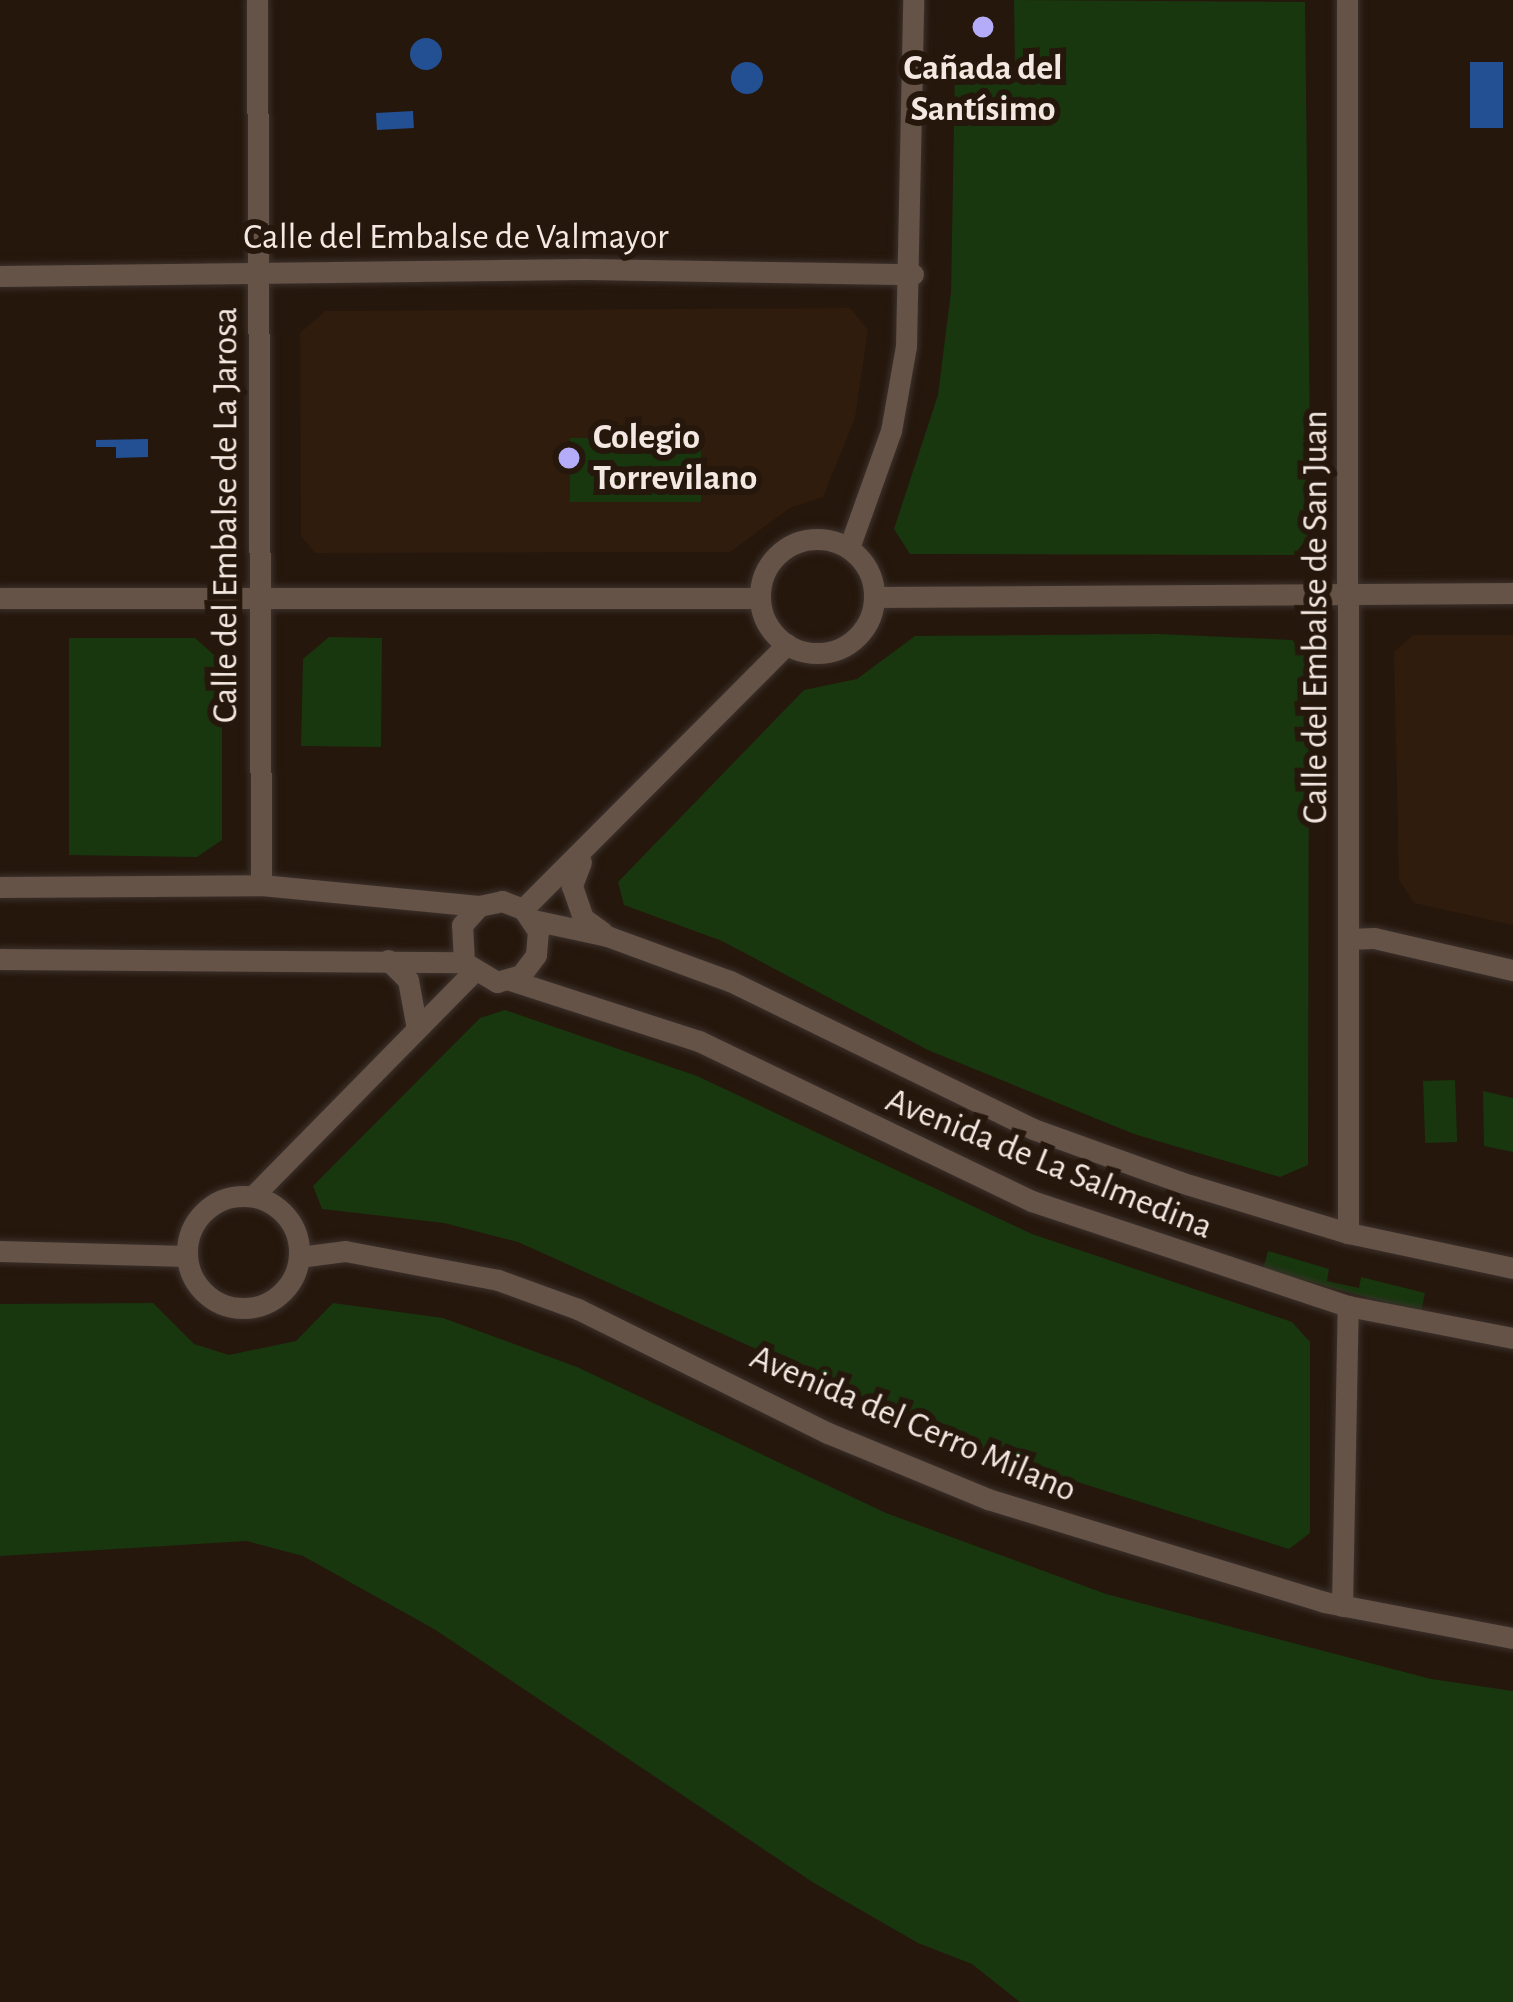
<!DOCTYPE html>
<meta charset="utf-8">
<style>
body{margin:0}
#map{position:relative;width:1513px;height:2002px;overflow:hidden;background:#25170c;font-family:"Alegreya Sans",sans-serif}
div>[style]{position:absolute}
[style*='--x']{left:calc(var(--x)*1px);top:calc(var(--y)*1px);width:calc(var(--w)*1px);rotate:calc(var(--a)*1deg)}
.built>*{inset:0;background:#2f1c0d}
.green>*{inset:0;background:#18370e;transform-origin:0 0}
.water>*{inset:0;background:#235093;transform-origin:0 0}
.round{border-radius:50%}
.roads{filter:drop-shadow(0 0 3px #3c312d) drop-shadow(0 0 3px #3c312d)}
.minor>*{height:21px;margin:-10.5px;padding:0 10.5px;transform-origin:10.5px;border-radius:10.5px;background:#645346}
.minor>.ring{margin:-10.5px;padding:0;box-sizing:content-box;background:none;border:21px solid #645346;border-radius:50%}
.dots>*{width:33px;height:33px;translate:-50% -50%;box-sizing:border-box;border:6px solid #25170c;border-radius:50%}
span{translate:-50% -50%;white-space:nowrap;text-align:center;line-height:1.15;-webkit-text-stroke:12px #25170c;paint-order:stroke}
.poi-label{font-size:36px;color:#f4e9e2;font-weight:700}
.left{translate:0 -50%;text-align:left}
.street-label{font-size:36px;color:#f4e9e2}
</style>
<div id="map">
<div class="built">
<div style="clip-path:polygon(850px 308px,868px 330px,855px 418px,823px 497px,790px 508px,730px 552px,315px 553px,301px 536px,300px 333px,325px 311px)"></div>
<div style="clip-path:polygon(1413px 635px,1513px 635px,1513px 925px,1414px 903px,1399px 880px,1394px 652px)"></div>
</div>
<div class="green">
<div style="clip-path:polygon(1014px 0,1305px 2px,1311px 533px,1294px 555px,910px 554px,894px 529px,938px 395px,951px 292px,955px 69px,1015px 66px)"></div>
<div style="left:570px;top:438px;width:131px;height:64px"></div>
<div style="clip-path:polygon(1157px 634px,1292px 640px,1309px 655px,1308px 1165px,1280px 1177px,1134px 1134px,928px 1050px,722px 941px,624px 905px,618px 882px,804px 690px,857px 679px,915px 636px)"></div>
<div style="clip-path:polygon(329px 637px,382px 638px,381px 747px,301px 746px,303px 659px)"></div>
<div style="clip-path:polygon(69px 638px,195px 638px,222px 662px,222px 840px,197px 857px,69px 855px)"></div>
<div style="clip-path:polygon(505px 1010px,697px 1076px,1032px 1234px,1292px 1322px,1310px 1342px,1310px 1533px,1289px 1549px,992px 1455px,518px 1242px,444px 1223px,322px 1209px,313px 1186px,480px 1018px)"></div>
<div style="left:1455px;top:1080px;width:62px;height:32px;rotate:88deg"></div>
<div style="clip-path:polygon(1483px 1091px,1513px 1098px,1513px 1152px,1484px 1146px)"></div>
<div style="clip-path:polygon(1268px 1251px,1329px 1269px,1327px 1281px,1359px 1288px,1361px 1277px,1425px 1293px,1421px 1312px,1263px 1269px)"></div>
<div style="clip-path:polygon(153px 1303px,194px 1344px,229px 1355px,296px 1341px,333px 1303px,443px 1318px,577px 1367px,886px 1513px,1106px 1594px,1431px 1679px,1513px 1691px,1513px 2002px,1020px 2002px,972px 1964px,918px 1943px,814px 1883px,434px 1629px,303px 1556px,247px 1541px,0 1556px,0 1304px)"></div>
</div>
<div class="water">
<div class="round" style="left:410px;top:38px;width:32px;height:32px"></div>
<div class="round" style="left:731px;top:62px;width:32px;height:32px"></div>
<div style="left:1470px;top:62px;width:33px;height:66px"></div>
<div style="left:413px;top:111px;width:17px;height:37px;rotate:87deg"></div>
<div style="clip-path:polygon(148px 439px,148px 457px,116px 458px,116px 447px,96px 447px,96px 440px)"></div>
</div>
<div class="roads">
<div class="minor">
<div style="--x:257;--y:0;--w:885;--a:89.74"></div>
<div style="--x:1347;--y:0;--w:1233;--a:89.95"></div>
<div style="--x:0;--y:276;--w:585;--a:-0.69"></div>
<div style="--x:585;--y:269;--w:328;--a:0.9"></div>
<div class="ring" style="left:760px;top:539px;width:93px;height:93px"></div>
<div style="--x:849;--y:548;--w:124;--a:-70.3"></div>
<div style="--x:891;--y:431;--w:86;--a:-80"></div>
<div style="--x:906;--y:346;--w:346;--a:-88.8"></div>
<div style="--x:874;--y:597;--w:639;--a:-0.36"></div>
<div style="--x:0;--y:598;--w:760;--a:0"></div>
<div style="--x:581;--y:862;--w:26;--a:111"></div>
<div style="--x:572;--y:886;--w:34;--a:71"></div>
<div style="--x:583;--y:918;--w:24;--a:36"></div>
<div style="--x:0;--y:887;--w:261;--a:-0.4"></div>
<div style="--x:261;--y:885;--w:219;--a:5.5"></div>
<div style="--x:479;--y:906;--w:24;--a:-12"></div>
<div style="--x:502;--y:901;--w:22;--a:21"></div>
<div style="--x:523;--y:909;--w:27;--a:56"></div>
<div style="--x:538;--y:931;--w:24;--a:95"></div>
<div style="--x:536;--y:955;--w:25;--a:127"></div>
<div style="--x:521;--y:975;--w:25;--a:164"></div>
<div style="--x:497;--y:982;--w:39;--a:-149"></div>
<div style="--x:464;--y:962;--w:37;--a:-93"></div>
<div style="--x:462;--y:925;--w:25;--a:-48"></div>
<div style="--x:523;--y:909;--w:374;--a:-45.1"></div>
<div style="--x:533;--y:920;--w:76;--a:12.2"></div>
<div style="--x:607;--y:936;--w:131;--a:20.1"></div>
<div style="--x:730;--y:981;--w:337;--a:26"></div>
<div style="--x:1033;--y:1129;--w:156;--a:19.8"></div>
<div style="--x:1180;--y:1182;--w:176;--a:16.9"></div>
<div style="--x:1348;--y:1233;--w:169;--a:12"></div>
<div style="--x:1348;--y:939;--w:26;--a:-2"></div>
<div style="--x:1374;--y:938;--w:143;--a:13"></div>
<div style="--x:0;--y:959;--w:464;--a:0.4"></div>
<div style="--x:388;--y:960;--w:28;--a:45"></div>
<div style="--x:408;--y:980;--w:44;--a:79.5"></div>
<div style="--x:510;--y:980;--w:199;--a:17.9"></div>
<div style="--x:699;--y:1041;--w:369;--a:25.7"></div>
<div style="--x:1032;--y:1201;--w:333;--a:18.4"></div>
<div style="--x:1348;--y:1306;--w:168;--a:11"></div>
<div style="--x:253;--y:1196;--w:314;--a:-45.5"></div>
<div class="ring" style="left:187px;top:1196px;width:91px;height:91px"></div>
<div style="--x:0;--y:1251;--w:187;--a:1.5"></div>
<div style="--x:299;--y:1257;--w:46;--a:-7.4"></div>
<div style="--x:345;--y:1251;--w:156;--a:10.7"></div>
<div style="--x:498;--y:1280;--w:85;--a:19.9"></div>
<div style="--x:578;--y:1309;--w:279;--a:26.4"></div>
<div style="--x:828;--y:1433;--w:173;--a:22.4"></div>
<div style="--x:988;--y:1499;--w:351;--a:17"></div>
<div style="--x:1324;--y:1602;--w:192;--a:10.8"></div>
<div style="--x:1342;--y:1606;--w:300;--a:-88.9"></div>
</div>
</div>
<div class="dots">
<div style="left:983px;top:27px;background:#b4acf9"></div>
<div style="left:569px;top:458px;background:#b4acf9"></div>
</div>
<div class="poi-label">
<span style="left:983px;top:89px">Cañada del<br>Santísimo</span>
<span class="left" style="left:593px;top:458px">Colegio<br>Torrevilano</span>
</div>
<div class="street-label">
<span style="left:456px;top:238px">Calle del Embalse de Valmayor</span>
<span style="left:226px;top:515px;rotate:-90deg">Calle del Embalse de La Jarosa</span>
<span style="left:1316px;top:617px;rotate:-90deg">Calle del Embalse de San Juan</span>
<span style="left:1049px;top:1164px;rotate:22deg">Avenida de La Salmedina</span>
<span style="left:913px;top:1424px;rotate:23deg">Avenida del Cerro Milano</span>
</div>
</div>
